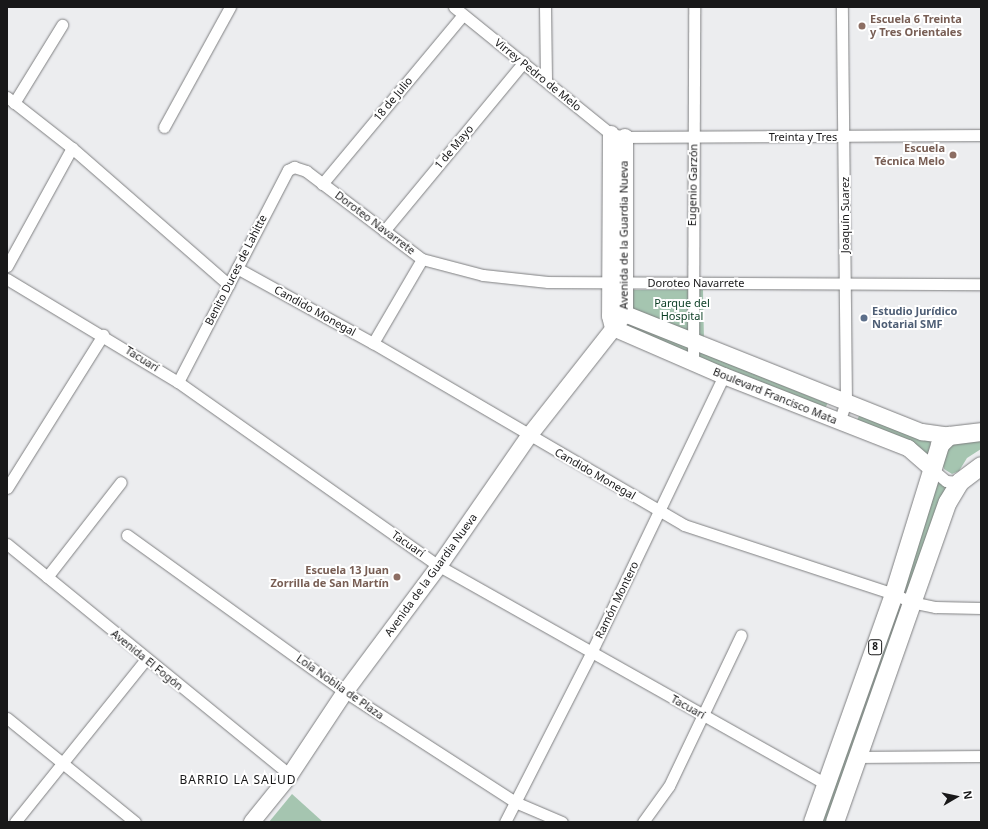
<!DOCTYPE html>
<meta charset="utf-8">
<style>
body{margin:0}
#map{position:relative;width:988px;height:829px;overflow:hidden;background:#ecedef;font-family:"Noto Sans",sans-serif}
div>[style]{position:absolute}
[style*='--x']{left:calc(var(--x)*1px);top:calc(var(--y)*1px);width:calc(var(--w)*1px);rotate:calc(var(--a)*1deg)}
.green>*{inset:0;background:#a5c5b0;transform-origin:0 0}
.roads{filter:drop-shadow(0 0 1px #7e7f80) drop-shadow(0 0 1px #7e7f80)}
.street>*{height:11px;margin:-5.5px;padding:0 5.5px;transform-origin:5.5px;border-radius:5.5px;background:#fff}
.secondary>*{height:16px;margin:-8px;padding:0 8px;transform-origin:8px;border-radius:8px;background:#fff}
.primary>*{height:18px;margin:-9px;padding:0 9px;transform-origin:9px;border-radius:9px;background:#fff}
.dots>*{width:11px;height:11px;translate:-50% -50%;box-sizing:border-box;border:2px solid #fff;border-radius:50%}
span{translate:-50% -50%;white-space:nowrap;text-align:center;line-height:1.15;-webkit-text-stroke:4px #fff;paint-order:stroke}
.shield-label span{padding:1px 3px;background:#fff;border:1px solid;border-radius:3px;-webkit-text-stroke-width:0}
.shield-label{font-size:10px;color:#181819;font-weight:700}
.education-label{font-size:11px;color:#785e54;font-weight:700}
.left{translate:0 -50%;text-align:left}
.right{translate:-100% -50%;text-align:right}
.street-label{font-size:11px;color:#181819}
.park-label{font-size:11px;color:#093c22}
.service-label{font-size:11px;color:#4e5e75;font-weight:700}
.neighbourhood-label{font-size:12px;color:#181819;letter-spacing:1px}
.frame{position:absolute;inset:0;border:8px solid #181819;pointer-events:none}
.north{position:absolute;left:936px;top:777px;width:40px;height:40px;-webkit-text-stroke:3px #fff;paint-order:stroke;rotate:81deg;font-size:11px;font-weight:700;line-height:16px;text-align:center;color:#181819}
.north::after{content:'';display:block;margin:auto;width:14px;height:18px;background:#181819;clip-path:polygon(50% 0,100% 100%,50% 72%,0 100%)}
</style>
<div id="map">
<div class="green">
<div style="clip-path:polygon(630px 290px,703px 290px,704px 342px,630px 311px)"></div>
<div style="left:628px;top:323px;width:215px;height:6px;rotate:22deg"></div>
<div style="clip-path:polygon(860px 414px,931px 438px,928px 461px,856px 422px)"></div>
<div style="clip-path:polygon(981px 440px,981px 449px,967px 458px,959px 471px,952px 474px,944px 469px,942px 463px,950px 443px)"></div>
<div style="clip-path:polygon(938px 483px,949px 486px,908px 593px,902px 591px)"></div>
<div style="clip-path:polygon(896px 604px,903px 607px,827px 822px,820px 822px)"></div>
<div style="clip-path:polygon(292px 794px,323px 822px,269px 822px)"></div>
</div>
<div class="roads">
<div class="street">
<div style="--x:454;--y:7;--w:202;--a:39"></div>
<div style="--x:611;--y:134;--w:14;--a:12"></div>
<div style="--x:625;--y:137;--w:356;--a:-0.3"></div>
<div style="--x:545;--y:7;--w:72;--a:89.2"></div>
<div style="--x:7;--y:97;--w:83;--a:38.1"></div>
<div style="--x:72;--y:148;--w:208;--a:41.1"></div>
<div style="--x:14;--y:103;--w:92;--a:-58.4"></div>
<div style="--x:164;--y:127;--w:137;--a:-61.2"></div>
<div style="--x:322;--y:184;--w:220;--a:-50.2"></div>
<div style="--x:384;--y:231;--w:219;--a:-50.4"></div>
<div style="--x:7;--y:266;--w:135;--a:-61.2"></div>
<div style="--x:237;--y:268;--w:155;--a:28.9"></div>
<div style="--x:373;--y:343;--w:360;--a:30.3"></div>
<div style="--x:684;--y:525;--w:221;--a:18.2"></div>
<div style="--x:894;--y:594;--w:19;--a:25"></div>
<div style="--x:911;--y:602;--w:25;--a:12"></div>
<div style="--x:935;--y:607;--w:46;--a:1.2"></div>
<div style="--x:7;--y:279;--w:200;--a:31.1"></div>
<div style="--x:178;--y:382;--w:319;--a:35.2"></div>
<div style="--x:439;--y:566;--w:444;--a:29.4"></div>
<div style="--x:373;--y:343;--w:97;--a:-59.7"></div>
<div style="--x:693;--y:363;--w:356;--a:-89.8"></div>
<div style="--x:178;--y:382;--w:239;--a:-62.6"></div>
<div style="--x:288;--y:170;--w:7;--a:-27"></div>
<div style="--x:294;--y:167;--w:13;--a:18"></div>
<div style="--x:306;--y:171;--w:146;--a:37.2"></div>
<div style="--x:422;--y:259;--w:63;--a:14.7"></div>
<div style="--x:483;--y:275;--w:65;--a:6.1"></div>
<div style="--x:548;--y:282;--w:433;--a:0.3"></div>
<div style="--x:839;--y:422;--w:21;--a:-71"></div>
<div style="--x:846;--y:402;--w:395;--a:-90.6"></div>
<div style="--x:933;--y:470;--w:17;--a:40"></div>
<div style="--x:946;--y:481;--w:14;--a:4"></div>
<div style="--x:7;--y:488;--w:181;--a:-57.9"></div>
<div style="--x:127;--y:535;--w:269;--a:35.8"></div>
<div style="--x:345;--y:692;--w:202;--a:32.9"></div>
<div style="--x:515;--y:802;--w:51;--a:23.1"></div>
<div style="--x:7;--y:544;--w:365;--a:39.2"></div>
<div style="--x:47;--y:577;--w:120;--a:-52.1"></div>
<div style="--x:7;--y:718;--w:165;--a:39.1"></div>
<div style="--x:859;--y:757;--w:122;--a:-0.5"></div>
<div style="--x:15;--y:822;--w:209;--a:-51.2"></div>
<div style="--x:505;--y:822;--w:190;--a:-63"></div>
<div style="--x:591;--y:653;--w:307;--a:-64.4"></div>
<div style="--x:643;--y:822;--w:44;--a:-54.2"></div>
<div style="--x:669;--y:786;--w:167;--a:-64.5"></div>
</div>
<div class="secondary">
<div style="--x:611;--y:134;--w:182;--a:90.3"></div>
<div style="--x:610;--y:316;--w:12;--a:76"></div>
<div style="--x:625;--y:314;--w:320;--a:21.7"></div>
<div style="--x:922;--y:432;--w:27;--a:8"></div>
<div style="--x:613;--y:328;--w:121;--a:23.4"></div>
<div style="--x:724;--y:376;--w:198;--a:21.4"></div>
<div style="--x:908;--y:448;--w:33;--a:41"></div>
<div style="--x:252;--y:822;--w:60;--a:-51"></div>
<div style="--x:290;--y:775;--w:100;--a:-56.5"></div>
<div style="--x:345;--y:692;--w:157;--a:-53.3"></div>
<div style="--x:439;--y:566;--w:158;--a:-55.3"></div>
<div style="--x:529;--y:436;--w:155;--a:-51.8"></div>
<div style="--x:625;--y:314;--w:177;--a:-90"></div>
</div>
<div class="primary">
<div style="--x:813;--y:822;--w:242;--a:-70.4"></div>
<div style="--x:894;--y:594;--w:156;--a:-72.8"></div>
<div style="--x:940;--y:445;--w:13;--a:-45"></div>
<div style="--x:949;--y:436;--w:32;--a:-7"></div>
<div style="--x:835;--y:822;--w:339;--a:-70.6"></div>
<div style="--x:948;--y:502;--w:23;--a:-59"></div>
<div style="--x:960;--y:482;--w:26;--a:-37"></div>
</div>
</div>
<div class="dots">
<div style="left:862px;top:26px;background:#8d6e63"></div>
<div style="left:953px;top:155px;background:#8d6e63"></div>
<div style="left:864px;top:318px;background:#5c6f8a"></div>
<div style="left:397px;top:577px;background:#8d6e63"></div>
</div>
<div class="shield-label">
<span style="left:875px;top:647px">8</span>
</div>
<div class="education-label">
<span class="left" style="left:870px;top:26px">Escuela 6 Treinta<br>y Tres Orientales</span>
<span class="right" style="left:945px;top:155px">Escuela<br>Técnica Melo</span>
<span class="right" style="left:389px;top:577px">Escuela 13 Juan<br>Zorrilla de San Martín</span>
</div>
<div class="street-label">
<span style="left:538px;top:75px;rotate:39deg">Virrey Pedro de Melo</span>
<span style="left:393px;top:99px;rotate:-50deg">18 de Julio</span>
<span style="left:803px;top:137px">Treinta y Tres</span>
<span style="left:454px;top:147px;rotate:-50deg">1 de Mayo</span>
<span style="left:693px;top:185px;rotate:-89deg">Eugenio Garzón</span>
<span style="left:845px;top:215px;rotate:-90deg">Joaquín Suarez</span>
<span style="left:375px;top:223px;rotate:37deg">Doroteo Navarrete</span>
<span style="left:624px;top:235px;rotate:-90deg">Avenida de la Guardia Nueva</span>
<span style="left:236px;top:270px;rotate:-63deg">Benito Duces de Lahitte</span>
<span style="left:696px;top:283px">Doroteo Navarrete</span>
<span style="left:315px;top:311px;rotate:29deg">Candido Monegal</span>
<span style="left:142px;top:359px;rotate:32deg">Tacuarí</span>
<span style="left:775px;top:396px;rotate:22deg">Boulevard Francisco Mata</span>
<span style="left:595px;top:474px;rotate:30deg">Candido Monegal</span>
<span style="left:408px;top:544px;rotate:35deg">Tacuarí</span>
<span style="left:431px;top:575px;rotate:-54deg">Avenida de la Guardia Nueva</span>
<span style="left:617px;top:600px;rotate:-64deg">Ramón Montero</span>
<span style="left:147px;top:660px;rotate:39deg">Avenida El Fogón</span>
<span style="left:340px;top:687px;rotate:35deg">Lola Noblia de Plaza</span>
<span style="left:688px;top:707px;rotate:29deg">Tacuarí</span>
</div>
<div class="park-label">
<span style="left:682px;top:310px">Parque del<br>Hospital</span>
</div>
<div class="service-label">
<span class="left" style="left:872px;top:318px">Estudio Jurídico<br>Notarial SMF</span>
</div>
<div class="neighbourhood-label">
<span style="left:238px;top:780px">BARRIO LA SALUD</span>
</div>
<div class="frame"></div>
<div class="north">N</div>
</div>
